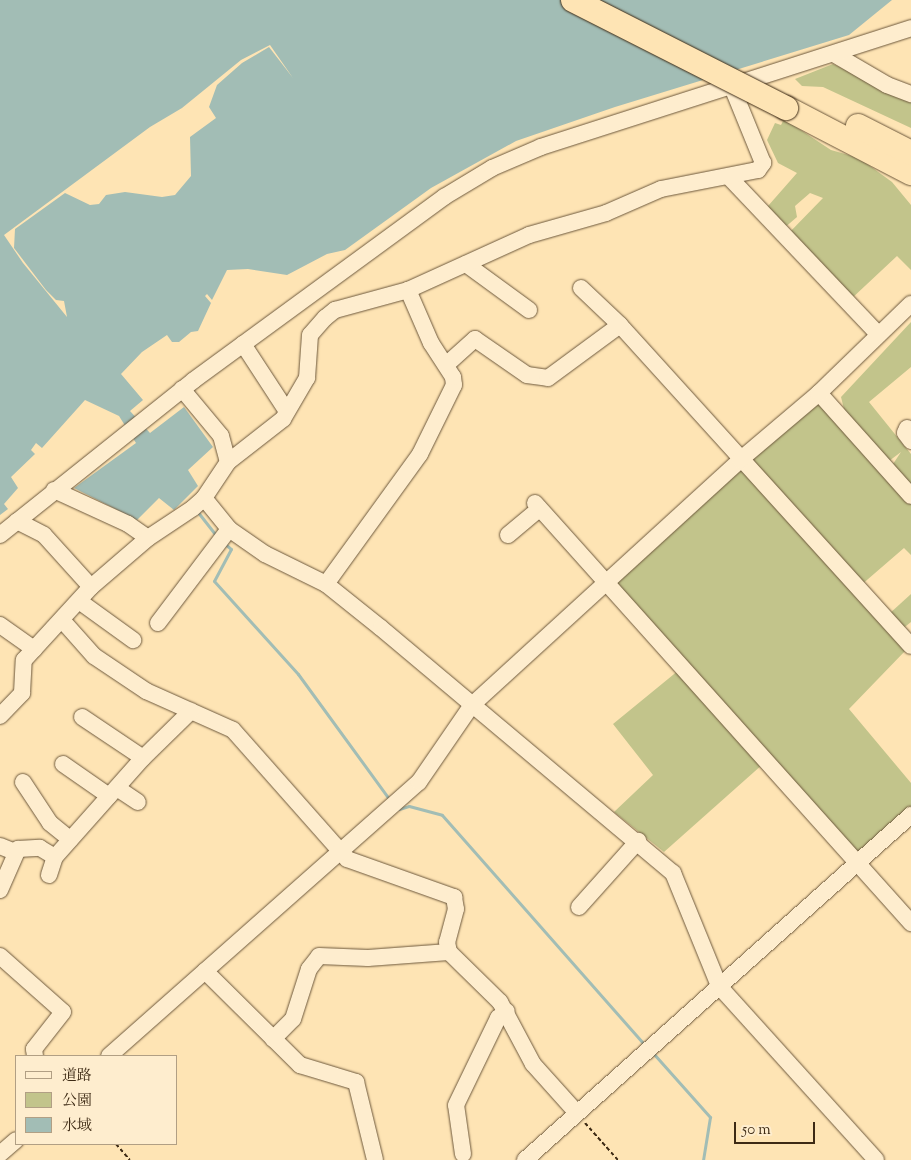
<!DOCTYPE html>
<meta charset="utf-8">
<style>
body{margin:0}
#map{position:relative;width:911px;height:1160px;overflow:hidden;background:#fee4b4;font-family:"Sorts Mill Goudy","Noto Serif JP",serif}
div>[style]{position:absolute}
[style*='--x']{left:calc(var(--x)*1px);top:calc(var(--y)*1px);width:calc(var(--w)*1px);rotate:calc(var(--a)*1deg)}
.green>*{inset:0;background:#c2c48b}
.water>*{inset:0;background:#a2bdb5}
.stream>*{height:3px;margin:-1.5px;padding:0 1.5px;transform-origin:1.5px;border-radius:1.5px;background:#a2bdb5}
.path>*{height:2px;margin-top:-1px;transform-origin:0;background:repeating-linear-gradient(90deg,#3d2a14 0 4px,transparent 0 6.5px)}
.roads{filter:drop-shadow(0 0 1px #6d583c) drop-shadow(0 0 1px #6d583c)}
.minor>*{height:16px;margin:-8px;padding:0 8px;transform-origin:8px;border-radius:8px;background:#feedce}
.highway>*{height:24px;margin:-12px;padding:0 12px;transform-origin:12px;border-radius:12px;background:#fee4b4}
.bridges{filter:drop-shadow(0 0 1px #3d2a14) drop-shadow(0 0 1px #3d2a14)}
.highway-bridge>*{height:24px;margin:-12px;padding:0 12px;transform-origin:12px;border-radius:12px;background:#fee4b4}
span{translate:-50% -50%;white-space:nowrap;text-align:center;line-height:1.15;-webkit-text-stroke:4px #feedce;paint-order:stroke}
.legend{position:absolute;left:15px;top:1055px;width:162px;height:90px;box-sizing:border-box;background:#feedce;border:1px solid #b19f84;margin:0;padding:6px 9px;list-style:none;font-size:15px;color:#3d2a14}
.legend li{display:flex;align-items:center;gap:10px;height:25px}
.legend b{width:25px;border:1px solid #b19f84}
.scale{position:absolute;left:734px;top:1122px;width:81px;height:22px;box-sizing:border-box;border:2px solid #3d2a14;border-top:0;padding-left:6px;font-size:15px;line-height:18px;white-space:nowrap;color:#3d2a14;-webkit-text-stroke:4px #feedce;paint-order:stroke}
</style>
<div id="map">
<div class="green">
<div style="clip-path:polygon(833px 64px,911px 99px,911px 128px,823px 87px,802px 86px,795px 79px)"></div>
<div style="clip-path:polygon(784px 119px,831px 150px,859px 158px,892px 182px,911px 205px,911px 270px,897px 256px,850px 300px,787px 235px,823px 198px,810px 193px,795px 206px,797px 217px,783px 229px,770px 216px,768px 206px,797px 173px,778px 163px,767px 140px,775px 123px,781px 125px)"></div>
<div style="clip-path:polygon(911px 322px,911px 367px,869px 402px,911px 454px,911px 485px,893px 464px,901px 452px,889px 461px,845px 413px,841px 397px)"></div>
<div style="clip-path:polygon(817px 399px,911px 503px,911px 555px,904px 548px,860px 586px,746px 460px)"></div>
<div style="clip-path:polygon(740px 467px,906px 650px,849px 709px,911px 783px,911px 808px,858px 855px,614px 584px)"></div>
<div style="clip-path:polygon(911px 594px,911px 622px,901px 630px,889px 614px)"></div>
<div style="clip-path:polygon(679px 670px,763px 764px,664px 852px,614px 812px,653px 775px,613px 724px)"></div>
</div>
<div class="water">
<div style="clip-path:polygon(evenodd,0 0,892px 0,849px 35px,615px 107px,516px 141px,431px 188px,345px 250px,327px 254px,287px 275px,248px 269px,227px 270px,212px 300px,207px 294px,205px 296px,211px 303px,198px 331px,191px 332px,179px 342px,172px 342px,167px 335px,142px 352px,121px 374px,143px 400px,130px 411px,150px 433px,184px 407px,213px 447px,188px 470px,198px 486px,174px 510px,159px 498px,137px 520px,74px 488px,136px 443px,119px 416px,85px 400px,42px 448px,36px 443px,31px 450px,35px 454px,11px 477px,18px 488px,4px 504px,8px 509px,0 515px,0 0,270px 45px,293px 78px,269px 47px,242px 63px,217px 85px,209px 107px,216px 118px,190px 137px,191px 176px,175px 195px,162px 197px,125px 192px,106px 195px,99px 204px,90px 205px,65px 193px,15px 229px,14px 248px,46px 290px,56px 300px,64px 301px,67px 317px,23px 263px,4px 235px,150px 127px,182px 108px,241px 60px,270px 45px)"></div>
</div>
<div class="stream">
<div style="--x:197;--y:511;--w:34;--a:52"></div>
<div style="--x:224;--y:543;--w:9;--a:41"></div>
<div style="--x:231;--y:549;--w:36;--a:118"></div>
<div style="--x:214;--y:581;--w:125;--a:47.9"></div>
<div style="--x:298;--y:674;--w:156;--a:53.9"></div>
<div style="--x:399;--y:809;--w:10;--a:-17"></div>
<div style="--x:409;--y:806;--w:34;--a:15"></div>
<div style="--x:442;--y:815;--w:307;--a:48.6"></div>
<div style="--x:653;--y:1053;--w:86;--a:48.3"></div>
<div style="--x:710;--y:1117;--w:44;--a:99.2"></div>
</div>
<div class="path">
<div style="--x:585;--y:1123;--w:50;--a:48.3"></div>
<div style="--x:116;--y:1144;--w:21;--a:49"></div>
</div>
<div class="roads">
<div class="minor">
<div style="--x:834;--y:54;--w:61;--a:30.3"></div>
<div style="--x:887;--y:85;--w:26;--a:21"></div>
<div style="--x:730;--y:178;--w:215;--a:46.5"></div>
<div style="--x:466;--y:264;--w:78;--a:36.1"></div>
<div style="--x:581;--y:288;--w:54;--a:43.5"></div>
<div style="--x:620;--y:325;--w:433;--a:47.8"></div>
<div style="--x:243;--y:344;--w:79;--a:56.9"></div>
<div style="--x:446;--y:365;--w:39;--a:-42"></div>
<div style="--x:475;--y:339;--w:63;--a:34.7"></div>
<div style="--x:527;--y:375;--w:21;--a:8"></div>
<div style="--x:548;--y:378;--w:89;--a:-36.4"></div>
<div style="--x:182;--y:389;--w:61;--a:50.3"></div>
<div style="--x:221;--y:436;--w:27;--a:75"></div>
<div style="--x:819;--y:393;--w:138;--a:48.2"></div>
<div style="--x:907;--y:428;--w:5;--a:112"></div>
<div style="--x:905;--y:433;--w:10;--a:53"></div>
<div style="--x:54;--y:490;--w:81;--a:24.7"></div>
<div style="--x:128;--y:524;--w:24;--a:35"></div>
<div style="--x:204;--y:498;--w:40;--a:51"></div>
<div style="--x:229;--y:529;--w:44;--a:34.8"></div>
<div style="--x:265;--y:554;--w:68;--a:26.2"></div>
<div style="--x:326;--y:584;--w:70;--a:38.7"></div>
<div style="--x:381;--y:628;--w:381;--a:40"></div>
<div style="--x:673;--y:873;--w:122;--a:67.8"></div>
<div style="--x:719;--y:986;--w:234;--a:47.9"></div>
<div style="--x:535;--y:503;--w:564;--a:48.16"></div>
<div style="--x:17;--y:521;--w:30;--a:27"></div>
<div style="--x:44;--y:535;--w:70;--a:47.9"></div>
<div style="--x:0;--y:535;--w:248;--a:-38.6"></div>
<div style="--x:194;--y:380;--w:310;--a:-36.2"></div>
<div style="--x:444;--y:197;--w:56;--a:-31.1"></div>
<div style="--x:492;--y:168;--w:53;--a:-23.2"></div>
<div style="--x:541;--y:147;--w:389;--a:-17.8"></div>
<div style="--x:508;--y:535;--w:40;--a:-40"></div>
<div style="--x:326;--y:584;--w:160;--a:-54.1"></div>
<div style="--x:420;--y:454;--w:77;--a:-63.8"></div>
<div style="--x:454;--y:385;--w:8;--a:-97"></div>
<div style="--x:453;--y:377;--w:40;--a:-122.9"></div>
<div style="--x:431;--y:343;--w:58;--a:-113.5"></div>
<div style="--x:79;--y:601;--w:67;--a:35.8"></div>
<div style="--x:62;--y:620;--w:48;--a:48.4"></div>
<div style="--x:94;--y:656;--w:63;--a:33.9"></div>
<div style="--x:146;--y:691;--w:95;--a:24.1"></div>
<div style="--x:233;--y:730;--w:172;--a:48.5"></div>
<div style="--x:347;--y:859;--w:114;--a:19.6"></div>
<div style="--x:454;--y:897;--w:12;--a:81"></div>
<div style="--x:456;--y:909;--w:34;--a:105"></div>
<div style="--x:447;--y:942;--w:10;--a:79"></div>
<div style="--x:449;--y:952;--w:71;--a:44.4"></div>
<div style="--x:500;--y:1002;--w:70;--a:62"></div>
<div style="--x:533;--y:1064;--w:66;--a:48.1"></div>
<div style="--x:158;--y:623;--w:118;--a:-52.9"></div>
<div style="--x:0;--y:625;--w:42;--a:35.2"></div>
<div style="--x:0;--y:716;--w:32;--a:-46"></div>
<div style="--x:22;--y:693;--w:33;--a:-87"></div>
<div style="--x:24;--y:660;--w:99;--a:-47.5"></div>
<div style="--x:91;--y:587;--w:75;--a:-40.7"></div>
<div style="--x:148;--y:538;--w:54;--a:-33.7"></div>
<div style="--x:193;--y:508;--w:15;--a:-42"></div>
<div style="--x:204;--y:498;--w:43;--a:-56.3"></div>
<div style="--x:228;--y:462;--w:70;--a:-38"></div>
<div style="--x:283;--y:419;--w:48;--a:-59.7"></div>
<div style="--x:307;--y:378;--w:43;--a:-86"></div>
<div style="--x:310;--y:335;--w:23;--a:-49"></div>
<div style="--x:325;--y:318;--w:13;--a:-39"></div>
<div style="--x:335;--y:310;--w:76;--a:-15.3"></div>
<div style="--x:408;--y:290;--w:133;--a:-24.4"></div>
<div style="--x:529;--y:235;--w:80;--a:-15.9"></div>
<div style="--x:606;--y:213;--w:60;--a:-23.6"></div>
<div style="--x:661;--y:189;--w:99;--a:-11.1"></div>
<div style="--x:758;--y:170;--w:9;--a:-54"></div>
<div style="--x:763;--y:163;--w:82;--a:-112.2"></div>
<div style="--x:82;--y:717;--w:73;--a:33.9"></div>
<div style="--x:63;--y:764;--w:56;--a:34.8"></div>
<div style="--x:23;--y:782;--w:49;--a:56.6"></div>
<div style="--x:50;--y:823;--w:26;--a:39"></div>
<div style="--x:117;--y:788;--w:25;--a:34"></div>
<div style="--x:0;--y:846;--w:16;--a:22"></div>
<div style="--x:49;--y:875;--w:19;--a:-72"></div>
<div style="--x:55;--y:857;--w:132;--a:-48.4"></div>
<div style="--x:143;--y:758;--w:67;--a:-44.4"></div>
<div style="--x:0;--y:890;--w:45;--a:-66.3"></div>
<div style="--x:18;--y:849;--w:22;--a:-3"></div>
<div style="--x:40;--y:848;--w:17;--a:31"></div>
<div style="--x:579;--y:907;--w:89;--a:-48.2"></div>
<div style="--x:0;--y:956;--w:84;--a:41.6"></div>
<div style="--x:63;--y:1012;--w:47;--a:128.1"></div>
<div style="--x:34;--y:1049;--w:7;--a:82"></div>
<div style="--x:205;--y:971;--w:134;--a:44.7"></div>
<div style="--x:300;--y:1065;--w:59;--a:16.9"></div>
<div style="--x:356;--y:1082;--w:80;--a:76.3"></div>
<div style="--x:273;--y:1039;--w:28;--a:-45"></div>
<div style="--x:293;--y:1019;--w:52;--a:-72.3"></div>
<div style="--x:309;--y:969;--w:16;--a:-52"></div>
<div style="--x:319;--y:956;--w:49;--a:2.3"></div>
<div style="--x:368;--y:958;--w:81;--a:-4.2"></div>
<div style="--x:109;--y:1056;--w:414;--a:-41.5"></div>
<div style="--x:419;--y:782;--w:93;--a:-55.5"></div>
<div style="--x:472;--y:705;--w:363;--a:-42.4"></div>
<div style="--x:740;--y:460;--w:104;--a:-40.3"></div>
<div style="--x:819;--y:393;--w:128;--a:-44.1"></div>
<div style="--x:0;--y:1154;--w:21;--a:-41"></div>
<div style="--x:463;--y:1154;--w:49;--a:-98.1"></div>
<div style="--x:456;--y:1105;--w:97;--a:-64.2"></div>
<div style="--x:498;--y:1018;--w:11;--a:-38"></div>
<div style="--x:525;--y:1160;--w:518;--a:-41.79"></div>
</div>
<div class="highway">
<div style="--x:786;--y:108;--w:141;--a:27.5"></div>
<div style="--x:858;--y:126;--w:59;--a:27"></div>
</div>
</div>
<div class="bridges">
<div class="highway-bridge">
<div style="--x:573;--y:0;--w:239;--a:26.9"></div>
</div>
</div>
<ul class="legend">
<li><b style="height:6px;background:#feedce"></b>道路</li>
<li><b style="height:14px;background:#c2c48b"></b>公園</li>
<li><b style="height:14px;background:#a2bdb5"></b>水域</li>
</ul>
<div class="scale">50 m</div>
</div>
